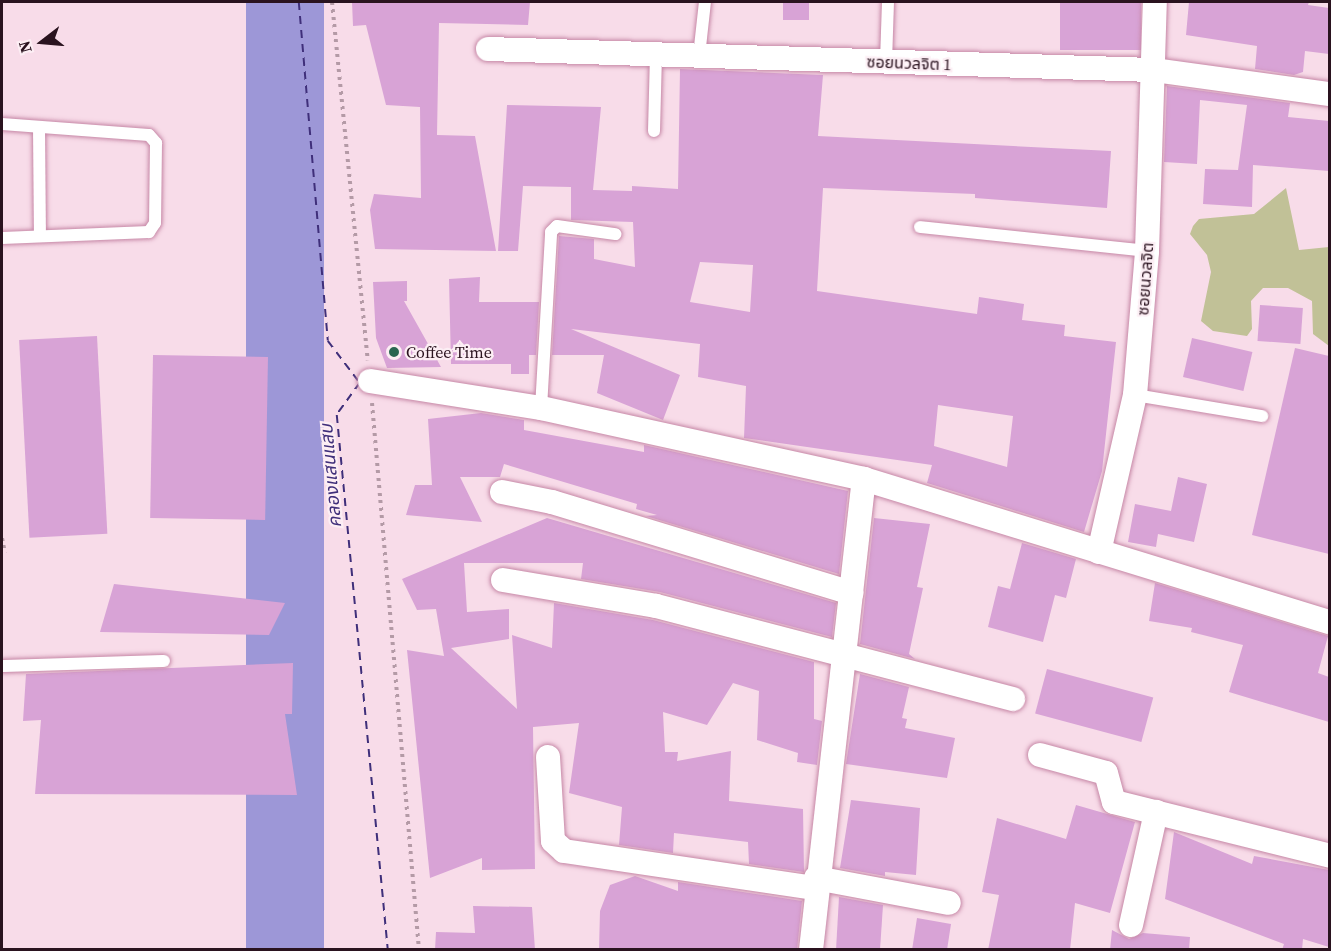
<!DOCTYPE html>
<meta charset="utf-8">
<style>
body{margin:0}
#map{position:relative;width:1331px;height:951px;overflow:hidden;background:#f8dce9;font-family:"Source Serif 4","Noto Sans Thai",serif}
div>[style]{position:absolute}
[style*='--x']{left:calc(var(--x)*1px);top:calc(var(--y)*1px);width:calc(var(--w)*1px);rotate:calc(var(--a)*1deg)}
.green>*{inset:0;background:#c1c197}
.water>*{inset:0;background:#9d97d7;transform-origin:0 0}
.ferry>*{height:1.5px;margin-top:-0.75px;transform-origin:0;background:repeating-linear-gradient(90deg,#3f2f7a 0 8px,transparent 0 14px)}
.building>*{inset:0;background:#d8a3d6;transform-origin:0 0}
.path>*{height:4px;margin-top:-2px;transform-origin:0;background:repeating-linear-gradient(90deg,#b49aa6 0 3px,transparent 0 7.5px)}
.roads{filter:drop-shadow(0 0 2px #c687a6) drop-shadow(0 0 2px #c687a6)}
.lane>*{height:12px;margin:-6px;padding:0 6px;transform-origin:6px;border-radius:6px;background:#fff}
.street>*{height:24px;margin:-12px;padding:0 12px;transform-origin:12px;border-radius:12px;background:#fff}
.dots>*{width:16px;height:16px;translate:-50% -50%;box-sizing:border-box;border:3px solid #fceef4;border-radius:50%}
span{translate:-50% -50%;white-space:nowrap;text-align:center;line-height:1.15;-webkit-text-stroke:4.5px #fceef4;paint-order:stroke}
.street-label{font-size:16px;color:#2a131f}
.poi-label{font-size:16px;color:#2a131f}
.left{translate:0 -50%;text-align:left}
.water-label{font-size:18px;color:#3f2f7a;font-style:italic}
.frame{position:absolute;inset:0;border:3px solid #2a131f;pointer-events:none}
.north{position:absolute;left:12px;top:12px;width:60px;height:60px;-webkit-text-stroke:4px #fceef4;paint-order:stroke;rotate:254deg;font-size:16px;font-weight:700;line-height:24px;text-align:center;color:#2a131f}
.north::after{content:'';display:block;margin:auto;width:21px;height:27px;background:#2a131f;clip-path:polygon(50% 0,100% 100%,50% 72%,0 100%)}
</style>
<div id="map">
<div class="green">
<div style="clip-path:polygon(1286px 188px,1299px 250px,1329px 247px,1329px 346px,1313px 334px,1312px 301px,1288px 288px,1263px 288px,1251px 301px,1252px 329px,1247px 336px,1213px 331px,1201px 321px,1211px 272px,1207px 255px,1190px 234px,1193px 226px,1199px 219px,1254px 214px)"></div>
</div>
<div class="water">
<div style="left:246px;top:2px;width:78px;height:951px"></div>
</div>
<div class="ferry">
<div style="--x:299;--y:2;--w:340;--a:85.1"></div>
<div style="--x:328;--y:341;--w:53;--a:52.7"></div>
<div style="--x:360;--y:383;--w:39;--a:126"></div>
<div style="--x:337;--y:415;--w:537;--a:84.55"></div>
</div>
<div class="building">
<div style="clip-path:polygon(352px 2px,530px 2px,528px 25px,439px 23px,437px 135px,475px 136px,496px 251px,375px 249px,370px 210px,374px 194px,421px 198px,420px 107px,386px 105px,366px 25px,353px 26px)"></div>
<div style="left:783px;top:2px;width:26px;height:18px"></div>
<div style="left:1060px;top:2px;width:81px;height:48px"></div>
<div style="clip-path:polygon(1189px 2px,1309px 2px,1308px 5px,1329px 8px,1329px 54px,1305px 51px,1303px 72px,1294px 75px,1255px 69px,1257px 46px,1186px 35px)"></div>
<div style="clip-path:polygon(evenodd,680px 69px,823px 75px,818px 136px,1111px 151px,1107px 208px,975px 198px,975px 194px,823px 188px,817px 291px,977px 314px,979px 297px,1024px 304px,1022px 320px,1065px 325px,1064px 336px,1116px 342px,1102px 471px,1084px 532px,927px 483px,932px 465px,744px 438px,746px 386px,698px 377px,700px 344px,571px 329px,680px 375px,663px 420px,597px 393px,604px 355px,552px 355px,559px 236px,594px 239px,594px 259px,635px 267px,633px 222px,571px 220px,571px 187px,523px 186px,518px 251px,498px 251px,507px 105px,601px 107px,593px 190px,632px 191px,632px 186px,678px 189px,680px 69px,700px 262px,753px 265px,750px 312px,690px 302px,700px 262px,680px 69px,938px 405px,1013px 416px,1007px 467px,934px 446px,938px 405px)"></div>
<div style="clip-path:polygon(1167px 86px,1290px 103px,1288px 117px,1329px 121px,1329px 171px,1253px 165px,1252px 207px,1203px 204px,1205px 169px,1238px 170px,1247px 105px,1200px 100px,1197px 164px,1164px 162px)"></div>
<div style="clip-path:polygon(480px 277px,479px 302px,539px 302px,536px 355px,529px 355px,529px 374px,511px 374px,511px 364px,451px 364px,449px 279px)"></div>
<div style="clip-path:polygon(407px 281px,407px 301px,404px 301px,441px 367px,387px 368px,376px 338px,373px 282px)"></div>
<div style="left:1260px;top:305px;width:43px;height:36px;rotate:4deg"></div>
<div style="left:97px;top:336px;width:198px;height:78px;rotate:87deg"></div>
<div style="left:1192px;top:338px;width:62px;height:40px;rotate:13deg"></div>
<div style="clip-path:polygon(1295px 348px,1329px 356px,1329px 554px,1252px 535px)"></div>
<div style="left:153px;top:355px;width:115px;height:163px;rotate:1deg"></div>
<div style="clip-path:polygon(481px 413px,524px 420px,524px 430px,644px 452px,644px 445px,848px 491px,839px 574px,646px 516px,657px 515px,636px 509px,637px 504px,504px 464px,500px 477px,460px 477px,482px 522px,406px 515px,415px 485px,432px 485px,428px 419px)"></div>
<div style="clip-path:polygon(1178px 477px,1207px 484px,1194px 542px,1158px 534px,1156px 547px,1128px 542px,1135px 504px,1171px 511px)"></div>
<div style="clip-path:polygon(547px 518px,836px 603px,832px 637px,660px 592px,581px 579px,583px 563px,464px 563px,467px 612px,509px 609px,509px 639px,451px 648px,517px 709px,512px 635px,552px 648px,554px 603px,653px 620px,814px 662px,814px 719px,822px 721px,817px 765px,797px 762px,798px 753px,757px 740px,759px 691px,733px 683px,707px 725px,663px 712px,665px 752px,678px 752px,677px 761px,731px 751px,729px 801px,803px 809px,804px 872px,749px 864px,748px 842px,674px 833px,673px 853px,619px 845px,622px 807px,569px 793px,579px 723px,533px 727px,535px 869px,482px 870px,482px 858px,430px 878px,407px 650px,444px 656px,436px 609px,417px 610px,402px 579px)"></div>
<div style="clip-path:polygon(874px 518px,930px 524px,917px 587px,923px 588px,909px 654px,915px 659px,860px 644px)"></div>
<div style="clip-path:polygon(1022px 543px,1076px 559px,1066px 598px,1055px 595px,1043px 642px,988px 627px,998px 586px,1010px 589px)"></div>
<div style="clip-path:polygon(1155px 583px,1328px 636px,1318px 673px,1329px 677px,1329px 722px,1229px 692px,1243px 645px,1191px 632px,1192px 628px,1149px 621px)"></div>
<div style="clip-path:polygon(114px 584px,285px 603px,269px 635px,100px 632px)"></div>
<div style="clip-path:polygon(293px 663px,292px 714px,285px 714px,297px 795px,35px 794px,41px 720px,23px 721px,26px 674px)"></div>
<div style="left:1047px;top:669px;width:110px;height:46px;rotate:15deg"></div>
<div style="clip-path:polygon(860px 674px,909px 687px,902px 718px,907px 719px,905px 728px,955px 738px,947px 778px,846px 764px)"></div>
<div style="clip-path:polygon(851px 800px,920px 808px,916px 875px,885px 872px,885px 876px,840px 868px)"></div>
<div style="clip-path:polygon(1076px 805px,1135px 822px,1110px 913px,1075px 903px,1070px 950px,988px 950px,999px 895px,982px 892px,997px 818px,1066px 839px)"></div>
<div style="clip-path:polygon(1174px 832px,1252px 864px,1254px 856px,1329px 870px,1329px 947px,1303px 939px,1302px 950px,1282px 950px,1284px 944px,1165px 899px)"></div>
<div style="clip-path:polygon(635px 876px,678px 891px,678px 882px,802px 901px,797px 950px,599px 950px,600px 911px,610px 885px)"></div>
<div style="clip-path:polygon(839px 897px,883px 905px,880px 950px,836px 950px)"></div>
<div style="clip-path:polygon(473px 906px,532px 907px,535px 950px,435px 950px,436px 932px,475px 933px)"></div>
<div style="clip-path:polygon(917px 918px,951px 924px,947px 950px,912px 950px)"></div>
<div style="clip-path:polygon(1112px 930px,1129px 939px,1143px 933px,1190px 937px,1189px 950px,1110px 950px)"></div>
</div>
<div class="path">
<div style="--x:332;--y:2;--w:360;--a:84.3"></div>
<div style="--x:372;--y:403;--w:549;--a:85.09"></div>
<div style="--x:2;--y:538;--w:15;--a:79"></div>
</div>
<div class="roads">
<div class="lane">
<div style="--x:699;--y:56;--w:54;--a:-83.7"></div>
<div style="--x:886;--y:62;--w:60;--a:-88.1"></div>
<div style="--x:2;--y:124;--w:147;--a:4.3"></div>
<div style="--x:149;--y:135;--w:11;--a:49"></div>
<div style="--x:156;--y:143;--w:80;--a:90.7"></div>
<div style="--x:155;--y:223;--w:11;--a:124"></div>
<div style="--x:149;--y:232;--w:147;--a:177.7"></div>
<div style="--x:39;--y:127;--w:109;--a:89.5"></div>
<div style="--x:654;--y:131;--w:76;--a:-88.5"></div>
<div style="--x:920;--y:227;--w:228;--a:6"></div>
<div style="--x:1135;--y:395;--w:129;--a:9.4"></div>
<div style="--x:541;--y:408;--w:176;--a:-86.7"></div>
<div style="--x:551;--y:232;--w:8;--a:-45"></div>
<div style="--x:557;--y:226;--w:59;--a:7.9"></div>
<div style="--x:2;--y:666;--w:162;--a:-1.8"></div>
</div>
<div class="street">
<div style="--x:488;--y:49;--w:666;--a:1.81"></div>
<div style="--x:1154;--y:70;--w:178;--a:7.8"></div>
<div style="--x:370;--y:381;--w:173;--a:9"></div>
<div style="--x:541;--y:408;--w:331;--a:12.4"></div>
<div style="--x:864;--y:479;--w:487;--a:17.1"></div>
<div style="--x:502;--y:492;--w:51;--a:11.3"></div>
<div style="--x:552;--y:502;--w:313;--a:16.9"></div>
<div style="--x:1099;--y:552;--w:161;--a:-77.1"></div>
<div style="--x:1135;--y:395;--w:144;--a:-85.2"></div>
<div style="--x:1147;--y:251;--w:249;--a:-88.2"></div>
<div style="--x:503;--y:580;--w:155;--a:9.6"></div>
<div style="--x:656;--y:606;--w:369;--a:14.6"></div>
<div style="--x:1040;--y:755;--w:68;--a:15.3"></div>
<div style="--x:1106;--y:773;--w:30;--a:75"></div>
<div style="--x:1114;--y:802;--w:223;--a:14"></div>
<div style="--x:548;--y:757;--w:84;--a:86.6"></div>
<div style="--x:553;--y:841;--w:15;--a:42"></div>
<div style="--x:564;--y:851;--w:254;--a:8.4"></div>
<div style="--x:816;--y:878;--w:135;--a:10.6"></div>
<div style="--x:1131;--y:925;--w:116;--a:-77.5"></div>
<div style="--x:811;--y:950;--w:474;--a:-83.6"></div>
</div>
</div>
<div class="dots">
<div style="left:394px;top:352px;background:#296651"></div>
</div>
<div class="street-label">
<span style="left:909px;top:63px;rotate:2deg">ซอยนวลจิต 1</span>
<span style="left:1145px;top:279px;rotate:-86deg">ซอยนวลจิต</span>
</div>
<div class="poi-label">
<span class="left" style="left:406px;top:352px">Coffee Time</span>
</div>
<div class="water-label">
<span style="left:331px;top:476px;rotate:-95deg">คลองแสนแสบ</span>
</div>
<div class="frame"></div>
<div class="north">N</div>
</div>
